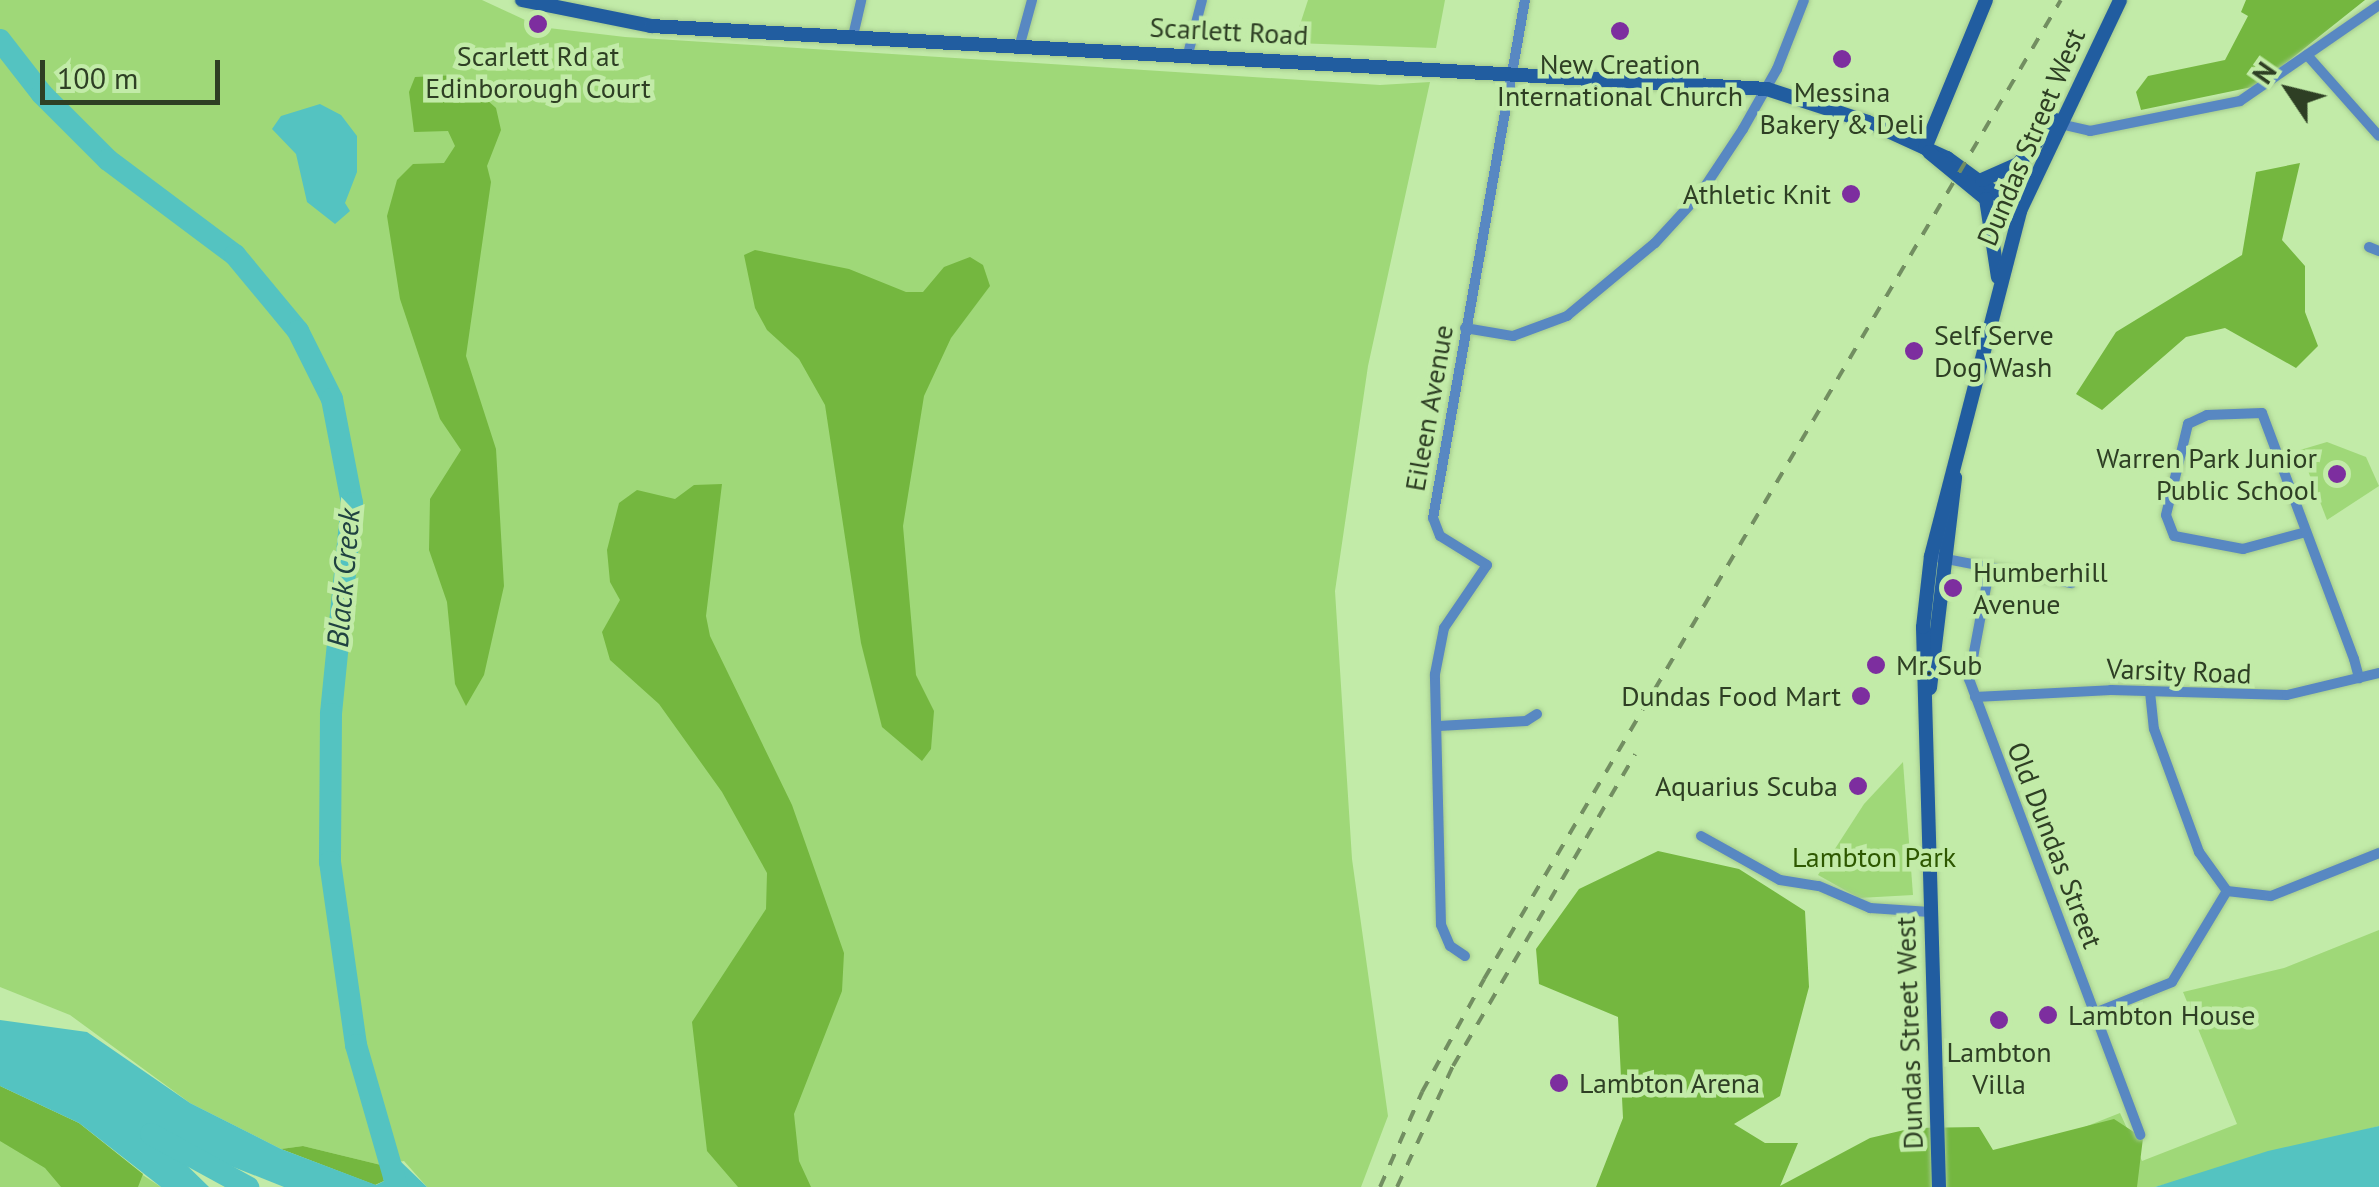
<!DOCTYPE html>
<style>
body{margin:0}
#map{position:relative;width:2379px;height:1187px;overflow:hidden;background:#c2eba8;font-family:"PT Sans",sans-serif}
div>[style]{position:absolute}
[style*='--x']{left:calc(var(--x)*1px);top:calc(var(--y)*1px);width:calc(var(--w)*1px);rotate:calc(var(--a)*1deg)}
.green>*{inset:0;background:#9fd878}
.forest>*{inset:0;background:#74b73f}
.water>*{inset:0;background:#54c3c1}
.river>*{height:22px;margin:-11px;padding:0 11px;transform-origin:11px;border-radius:11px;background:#54c3c1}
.roads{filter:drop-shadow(0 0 2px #a4c98e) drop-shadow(0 0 2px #a4c98e)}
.minor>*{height:10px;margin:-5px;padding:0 5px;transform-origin:5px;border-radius:5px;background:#5888c2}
.secondary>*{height:14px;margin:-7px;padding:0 7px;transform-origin:7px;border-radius:7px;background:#215da0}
.rail>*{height:4px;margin-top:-2px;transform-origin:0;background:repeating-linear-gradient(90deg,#728e61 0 12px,transparent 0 24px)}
.dots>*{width:28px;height:28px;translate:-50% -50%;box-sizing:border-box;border:5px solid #c2eba8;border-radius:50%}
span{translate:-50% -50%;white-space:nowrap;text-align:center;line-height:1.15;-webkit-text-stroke:9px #c2eba8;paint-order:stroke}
.street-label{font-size:28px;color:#2e3f24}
.poi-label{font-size:28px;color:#2e3f24}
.right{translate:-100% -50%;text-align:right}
.left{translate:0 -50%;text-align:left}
.park-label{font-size:28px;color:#2e5800}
.water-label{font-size:30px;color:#204241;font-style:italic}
.north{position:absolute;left:2239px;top:40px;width:100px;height:100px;-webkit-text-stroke:8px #c2eba8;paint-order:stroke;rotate:305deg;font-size:28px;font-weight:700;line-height:40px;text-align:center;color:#2e3f24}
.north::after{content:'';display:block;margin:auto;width:35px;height:45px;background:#2e3f24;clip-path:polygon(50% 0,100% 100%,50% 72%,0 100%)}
.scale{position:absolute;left:40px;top:60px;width:180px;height:45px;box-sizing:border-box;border:5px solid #2e3f24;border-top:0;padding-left:12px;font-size:30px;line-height:35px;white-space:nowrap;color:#2e3f24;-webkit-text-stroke:8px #c2eba8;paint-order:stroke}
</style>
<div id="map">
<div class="green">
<div style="clip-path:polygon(0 0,482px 0,540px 27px,625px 37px,1380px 85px,1430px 82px,1368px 366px,1335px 591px,1352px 859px,1388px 1116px,1361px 1187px,427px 1187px,404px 1161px,381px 1165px,303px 1146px,281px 1149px,190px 1103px,70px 1015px,0 987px)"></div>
<div style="clip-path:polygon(1308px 0,1445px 0,1436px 48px,1294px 43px)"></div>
<div style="clip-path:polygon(2327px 442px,2366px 457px,2379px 486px,2327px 520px,2300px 450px)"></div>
<div style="clip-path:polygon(1903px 762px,1913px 895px,1859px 898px,1818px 875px,1864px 804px)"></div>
<div style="clip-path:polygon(2379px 930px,2379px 1126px,2155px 1187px,1963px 1187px,2016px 1154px,2120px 1113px,2142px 1161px,2237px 1124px,2183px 992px,2284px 968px)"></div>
<div style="clip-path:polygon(0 1086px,120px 1160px,161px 1187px,0 1187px)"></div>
</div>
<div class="forest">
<div style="clip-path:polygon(2246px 0,2365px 0,2257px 86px,2141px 110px,2136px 92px,2148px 76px,2225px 60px,2248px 16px,2241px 12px)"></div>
<div style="clip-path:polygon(459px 75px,496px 108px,501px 130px,487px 166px,491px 182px,466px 356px,496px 449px,504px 586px,484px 675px,466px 706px,455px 684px,447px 602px,429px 550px,430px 499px,461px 450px,440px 419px,400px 299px,387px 216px,397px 180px,413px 164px,444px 163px,455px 146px,448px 131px,414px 132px,409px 92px,415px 77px)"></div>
<div style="clip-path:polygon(2300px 163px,2282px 240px,2305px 266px,2305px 312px,2318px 346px,2296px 368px,2225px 328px,2186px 337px,2102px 410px,2076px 394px,2116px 332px,2242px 255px,2256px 172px)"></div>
<div style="clip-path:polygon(755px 250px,849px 269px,906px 292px,923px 292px,944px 267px,970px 257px,983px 265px,990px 286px,951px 338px,924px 396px,903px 526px,916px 675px,934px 711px,931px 749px,922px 761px,882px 727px,861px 643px,825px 405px,799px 359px,767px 330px,755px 308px,744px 255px)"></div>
<div style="clip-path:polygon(722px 484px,706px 616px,710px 636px,792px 805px,844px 953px,842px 991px,794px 1114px,799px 1161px,811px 1187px,738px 1187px,707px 1151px,692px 1022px,766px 909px,767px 873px,722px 792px,659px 704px,610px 660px,602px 632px,620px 600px,610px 582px,607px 550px,619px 503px,637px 490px,675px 499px,694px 485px)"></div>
<div style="clip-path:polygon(1658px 851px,1739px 869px,1805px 911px,1809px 987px,1780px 1096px,1734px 1124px,1765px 1143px,1798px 1143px,1780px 1186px,1870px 1138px,1913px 1128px,1979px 1127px,1993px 1150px,2114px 1119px,2143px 1138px,2137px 1187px,1596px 1187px,1623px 1118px,1618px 1017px,1539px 984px,1536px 949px,1579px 889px)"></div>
<div style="clip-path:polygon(0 1086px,79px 1123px,143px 1174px,138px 1187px,61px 1187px,45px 1168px,0 1141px)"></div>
<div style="clip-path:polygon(303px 1146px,381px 1165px,384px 1181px,375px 1185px,281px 1149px)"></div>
</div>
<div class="water">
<div style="clip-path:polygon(320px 104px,341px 115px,357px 136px,357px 172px,345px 203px,350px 211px,335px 224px,307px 202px,296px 154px,272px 129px,281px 116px)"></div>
<div style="clip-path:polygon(0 1020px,87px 1032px,190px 1103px,281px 1149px,376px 1185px,384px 1181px,381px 1165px,398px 1159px,427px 1187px,284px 1187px,183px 1147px,170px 1149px,209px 1187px,161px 1187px,79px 1123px,0 1086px)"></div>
<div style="clip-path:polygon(2379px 1126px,2379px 1187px,2155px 1187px,2268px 1151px)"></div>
</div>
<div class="river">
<div style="--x:0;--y:40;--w:68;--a:52.1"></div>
<div style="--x:42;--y:94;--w:93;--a:45"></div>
<div style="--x:108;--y:160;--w:159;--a:36.8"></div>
<div style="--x:235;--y:255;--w:99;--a:50.3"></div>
<div style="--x:298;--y:331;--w:76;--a:63.4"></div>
<div style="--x:332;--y:399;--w:106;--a:79.1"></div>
<div style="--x:352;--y:503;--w:212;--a:95.7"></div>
<div style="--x:331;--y:714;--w:148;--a:90.4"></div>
<div style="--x:330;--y:862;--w:185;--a:81.9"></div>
<div style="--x:356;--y:1045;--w:148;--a:73.9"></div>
<div style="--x:151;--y:1134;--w:111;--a:28.7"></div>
</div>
<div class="roads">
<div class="minor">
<div style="--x:853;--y:36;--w:37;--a:-77"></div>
<div style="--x:1020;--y:44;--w:46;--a:-74.7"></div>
<div style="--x:1188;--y:54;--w:56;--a:-75.5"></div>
<div style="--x:2307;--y:55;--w:108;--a:48.4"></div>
<div style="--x:2060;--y:124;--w:31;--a:13"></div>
<div style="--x:2090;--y:131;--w:153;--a:-11.3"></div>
<div style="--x:2240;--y:101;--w:169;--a:-34.6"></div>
<div style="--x:2369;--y:247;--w:11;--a:22"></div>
<div style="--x:1465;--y:328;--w:49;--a:9.5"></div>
<div style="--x:1513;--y:336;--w:58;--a:-20.3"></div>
<div style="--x:1567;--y:316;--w:114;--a:-39.7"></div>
<div style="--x:1655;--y:243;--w:67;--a:-47.4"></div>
<div style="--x:1700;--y:194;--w:78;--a:-56.5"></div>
<div style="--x:1743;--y:129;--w:69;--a:-60.5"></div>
<div style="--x:1777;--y:69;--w:74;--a:-68.6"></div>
<div style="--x:2306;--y:532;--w:65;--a:164.9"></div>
<div style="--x:2243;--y:549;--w:70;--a:-169.3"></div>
<div style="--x:2174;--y:536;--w:22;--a:-111"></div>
<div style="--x:2166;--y:515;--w:94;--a:-76.4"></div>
<div style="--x:2188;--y:424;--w:21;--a:-25"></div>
<div style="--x:2207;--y:415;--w:55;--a:-2.1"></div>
<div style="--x:2262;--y:413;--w:263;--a:69.5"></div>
<div style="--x:2354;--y:659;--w:20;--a:75"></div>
<div style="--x:1931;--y:556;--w:143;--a:10.9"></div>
<div style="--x:1990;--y:566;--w:115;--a:100.5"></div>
<div style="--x:1969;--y:679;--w:487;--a:69.4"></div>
<div style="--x:2150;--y:692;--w:37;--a:84"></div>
<div style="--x:2154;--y:729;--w:131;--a:69.9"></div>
<div style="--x:2199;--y:852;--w:48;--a:54.3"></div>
<div style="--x:2227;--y:891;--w:44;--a:6.5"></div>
<div style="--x:2271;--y:896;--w:116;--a:-21.7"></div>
<div style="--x:1975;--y:697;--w:136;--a:-2.9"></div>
<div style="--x:2111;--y:690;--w:176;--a:1.6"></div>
<div style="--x:2287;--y:695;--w:95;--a:-13.4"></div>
<div style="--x:1439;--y:726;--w:87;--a:-3.3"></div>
<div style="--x:1526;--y:721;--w:13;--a:-32"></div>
<div style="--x:1701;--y:836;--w:90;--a:29.1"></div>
<div style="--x:1780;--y:880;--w:39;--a:9"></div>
<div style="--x:1819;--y:886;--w:56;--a:23.3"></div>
<div style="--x:1870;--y:908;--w:60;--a:3.8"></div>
<div style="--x:1465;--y:956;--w:18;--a:-146"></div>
<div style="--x:1450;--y:946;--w:23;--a:-113"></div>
<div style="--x:1441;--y:925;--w:251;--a:-91.4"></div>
<div style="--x:1435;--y:674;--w:47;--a:-78.9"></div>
<div style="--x:1444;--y:628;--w:76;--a:-55.7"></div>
<div style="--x:1487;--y:565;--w:55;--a:-148.3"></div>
<div style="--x:1440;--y:536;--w:19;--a:-111"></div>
<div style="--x:1433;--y:518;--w:526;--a:-79.93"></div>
<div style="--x:2095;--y:1013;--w:83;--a:-21.9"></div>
<div style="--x:2172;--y:982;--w:106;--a:-58.9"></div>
</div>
<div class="secondary">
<div style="--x:522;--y:0;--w:132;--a:11.4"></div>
<div style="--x:651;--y:26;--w:1118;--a:3.23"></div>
<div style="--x:1767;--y:89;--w:106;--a:18.1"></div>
<div style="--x:1868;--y:122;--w:87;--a:24.5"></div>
<div style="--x:1947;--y:158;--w:90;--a:36"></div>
<div style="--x:1925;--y:148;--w:160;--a:-67.6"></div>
<div style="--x:1929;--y:152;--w:74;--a:39.5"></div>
<div style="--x:1986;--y:199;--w:79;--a:81.3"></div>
<div style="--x:1982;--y:180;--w:39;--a:-24"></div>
<div style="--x:2018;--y:164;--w:58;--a:-49.2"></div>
<div style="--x:1930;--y:688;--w:212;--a:-83.2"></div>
<div style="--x:1939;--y:1187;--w:560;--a:-91.64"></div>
<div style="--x:1923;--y:627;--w:71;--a:-83.6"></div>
<div style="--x:1931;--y:556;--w:356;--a:-75.5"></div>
<div style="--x:2020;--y:211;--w:233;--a:-64.6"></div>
</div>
</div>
<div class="rail">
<div style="--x:1380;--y:1187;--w:104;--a:-66.1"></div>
<div style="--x:1422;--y:1092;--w:129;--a:-61.2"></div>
<div style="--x:1484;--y:979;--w:1136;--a:-59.49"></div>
<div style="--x:1397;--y:1187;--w:133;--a:-65.2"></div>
<div style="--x:1453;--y:1066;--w:361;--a:-59.7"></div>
</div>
<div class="dots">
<div style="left:538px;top:24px;background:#7d2e9f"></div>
<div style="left:1620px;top:31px;background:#7d2e9f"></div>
<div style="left:1842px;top:59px;background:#7d2e9f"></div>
<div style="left:1851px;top:194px;background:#7d2e9f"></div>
<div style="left:1914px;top:351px;background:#7d2e9f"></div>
<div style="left:2337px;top:474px;background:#7d2e9f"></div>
<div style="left:1953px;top:588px;background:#7d2e9f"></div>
<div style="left:1876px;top:665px;background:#7d2e9f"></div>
<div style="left:1861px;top:696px;background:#7d2e9f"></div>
<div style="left:1858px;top:786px;background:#7d2e9f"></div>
<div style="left:2048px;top:1015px;background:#7d2e9f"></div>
<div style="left:1999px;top:1020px;background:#7d2e9f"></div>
<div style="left:1559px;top:1083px;background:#7d2e9f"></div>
</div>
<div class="street-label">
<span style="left:1229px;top:31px;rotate:3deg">Scarlett Road</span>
<span style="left:2031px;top:137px;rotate:-67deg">Dundas Street West</span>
<span style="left:1429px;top:408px;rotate:-80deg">Eileen Avenue</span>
<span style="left:2179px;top:671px;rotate:2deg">Varsity Road</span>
<span style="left:2055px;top:845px;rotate:69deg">Old Dundas Street</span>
<span style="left:1909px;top:1033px;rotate:-92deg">Dundas Street West</span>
</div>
<div class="poi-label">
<span style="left:538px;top:72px">Scarlett Rd at<br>Edinborough Court</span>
<span style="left:1620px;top:80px">New Creation<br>International Church</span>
<span style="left:1842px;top:108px">Messina<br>Bakery &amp; Deli</span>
<span class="right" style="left:1831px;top:194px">Athletic Knit</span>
<span class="left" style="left:1934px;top:351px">Self Serve<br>Dog Wash</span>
<span class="right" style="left:2317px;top:474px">Warren Park Junior<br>Public School</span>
<span class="left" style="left:1973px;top:588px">Humberhill<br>Avenue</span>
<span class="left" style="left:1896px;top:665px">Mr. Sub</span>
<span class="right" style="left:1841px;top:696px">Dundas Food Mart</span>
<span class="right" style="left:1838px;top:786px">Aquarius Scuba</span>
<span class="left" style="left:2068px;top:1015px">Lambton House</span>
<span style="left:1999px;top:1068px">Lambton<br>Villa</span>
<span class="left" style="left:1579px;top:1083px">Lambton Arena</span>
</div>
<div class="park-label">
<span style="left:1874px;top:857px">Lambton Park</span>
</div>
<div class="water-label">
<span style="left:343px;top:578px;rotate:-85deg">Black Creek</span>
</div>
<div class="north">N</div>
<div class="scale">100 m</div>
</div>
